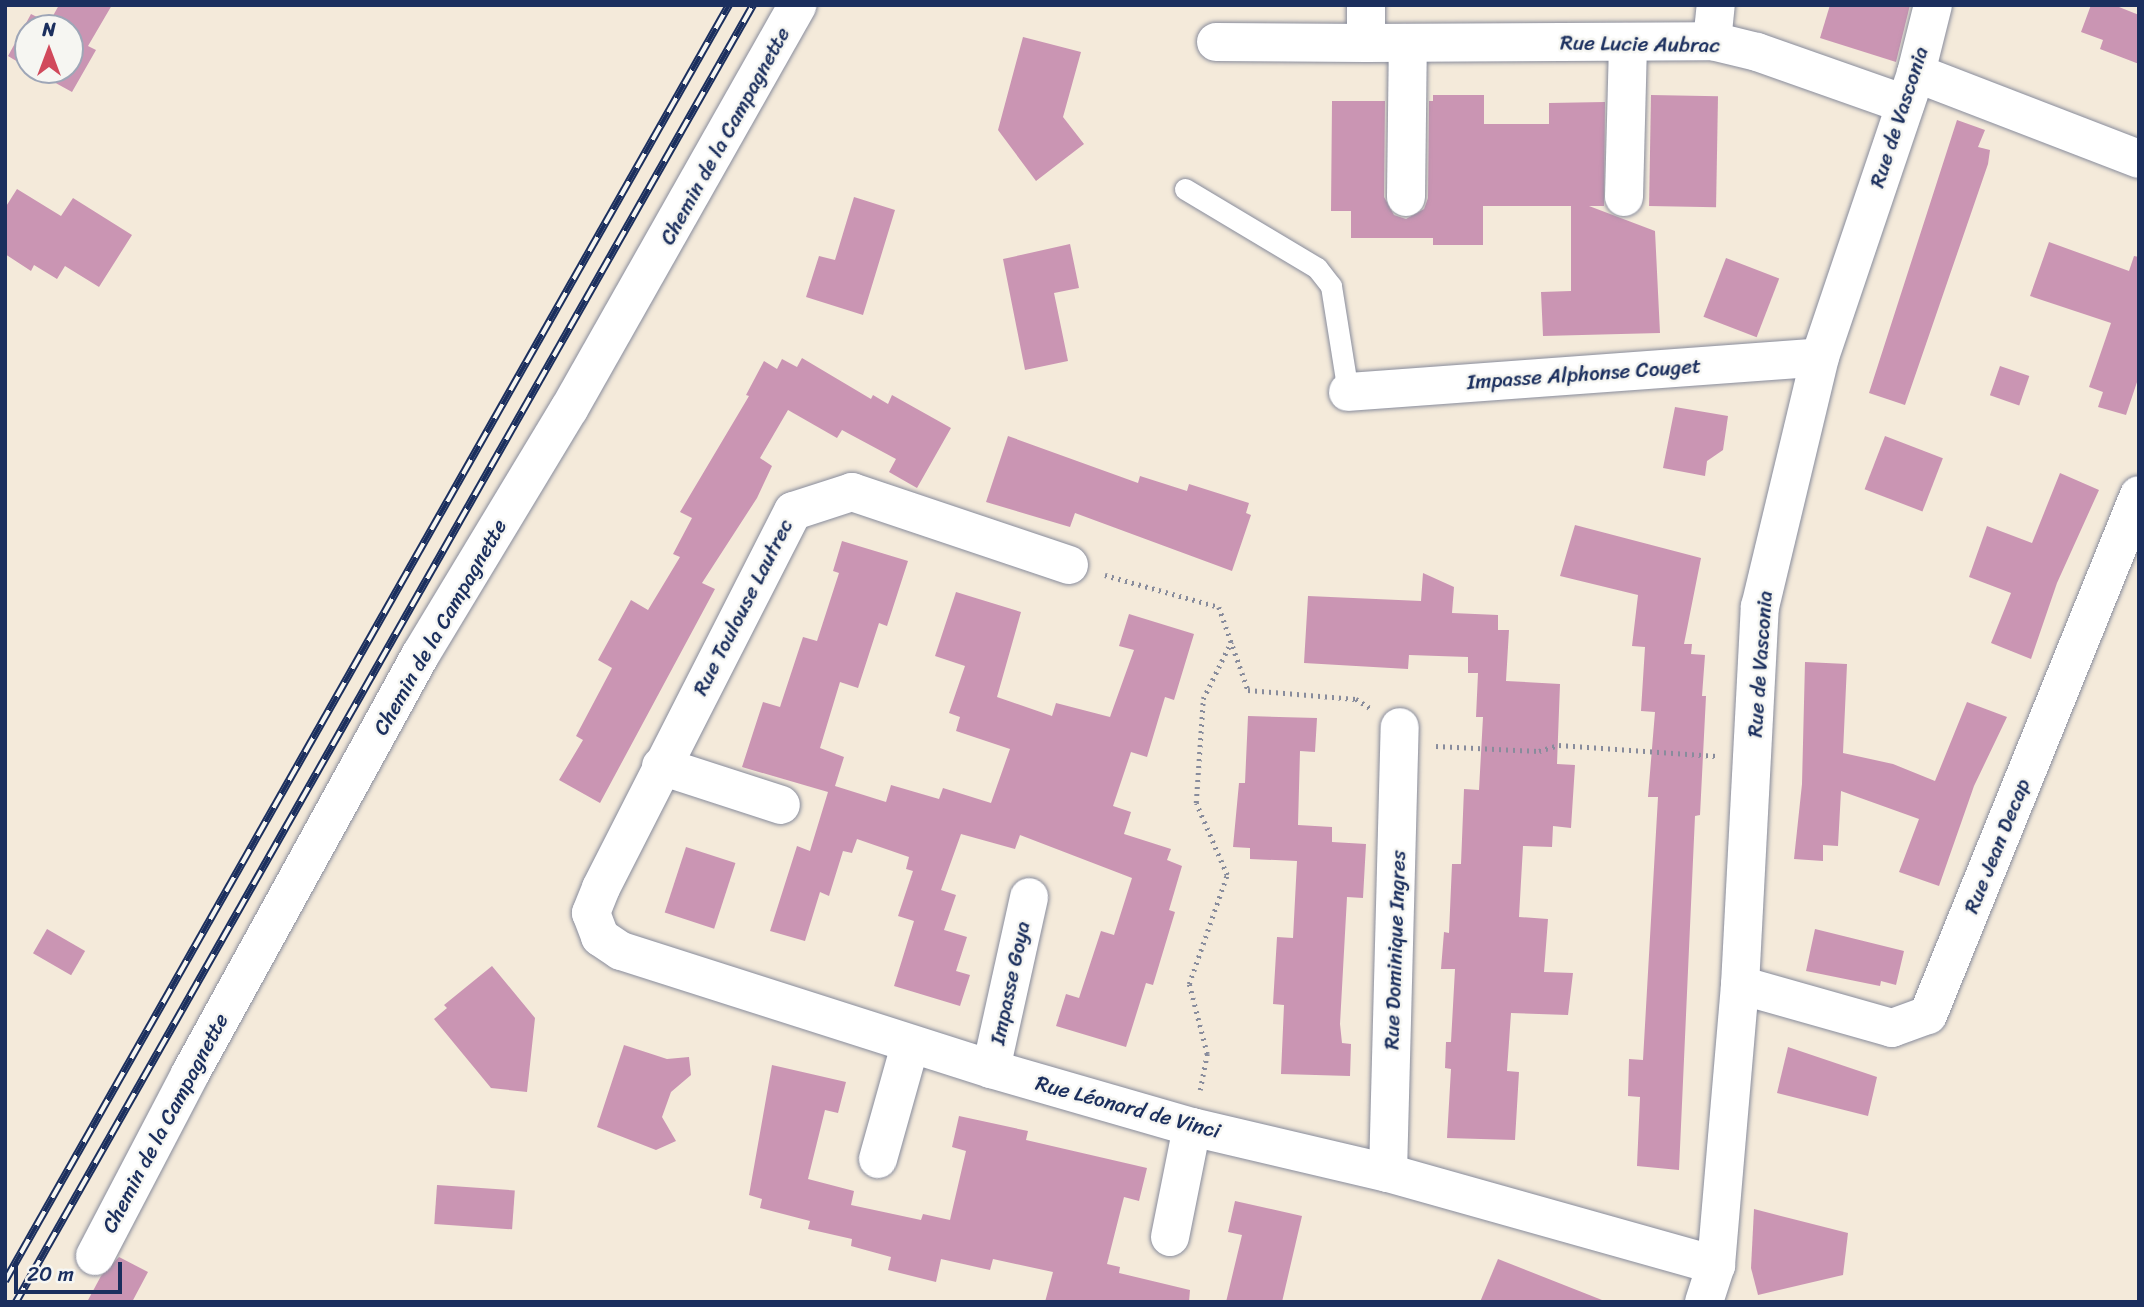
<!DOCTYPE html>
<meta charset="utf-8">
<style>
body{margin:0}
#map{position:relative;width:2144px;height:1307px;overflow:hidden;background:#f4eada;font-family:Sriracha,sans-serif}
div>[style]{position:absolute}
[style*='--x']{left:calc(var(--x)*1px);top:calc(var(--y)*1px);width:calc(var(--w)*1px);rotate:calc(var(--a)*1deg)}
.building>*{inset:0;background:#ca95b3;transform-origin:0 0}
.path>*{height:4.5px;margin-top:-2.25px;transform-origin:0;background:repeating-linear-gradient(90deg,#888c9c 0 2px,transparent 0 7px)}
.roads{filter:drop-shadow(0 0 2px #888c9c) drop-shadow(0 0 2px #888c9c)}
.service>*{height:21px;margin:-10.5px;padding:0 10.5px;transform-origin:10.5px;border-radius:10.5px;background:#fff}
.minor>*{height:38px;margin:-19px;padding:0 19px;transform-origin:19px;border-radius:19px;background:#fff}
.rail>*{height:8px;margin-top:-4px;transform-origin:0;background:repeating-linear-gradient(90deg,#f6f6f2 0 16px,#1b2f5e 0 32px);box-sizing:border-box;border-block:2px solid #1b2f5e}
span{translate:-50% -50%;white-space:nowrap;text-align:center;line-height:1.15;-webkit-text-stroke:5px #f6f6f2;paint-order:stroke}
.street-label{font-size:21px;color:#1b2f5e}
.frame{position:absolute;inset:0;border:7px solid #1b2f5e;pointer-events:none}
.north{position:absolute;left:14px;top:14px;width:70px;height:70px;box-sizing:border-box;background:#f6f6f2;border:2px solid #9ea6b7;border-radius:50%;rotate:0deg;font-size:19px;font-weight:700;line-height:28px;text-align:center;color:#1b2f5e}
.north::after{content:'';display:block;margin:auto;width:24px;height:32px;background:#d1495b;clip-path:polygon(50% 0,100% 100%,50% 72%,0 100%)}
.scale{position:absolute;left:14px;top:1262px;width:108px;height:32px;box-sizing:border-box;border:4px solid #1b2f5e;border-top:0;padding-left:9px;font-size:21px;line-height:24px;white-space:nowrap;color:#1b2f5e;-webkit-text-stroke:5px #f6f6f2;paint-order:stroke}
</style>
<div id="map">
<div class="building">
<div style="clip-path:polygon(59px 5px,112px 5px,88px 46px,96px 50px,72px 92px,32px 70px,70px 70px,70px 28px,28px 28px,28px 68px,8px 56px,31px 14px,49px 23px)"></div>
<div style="clip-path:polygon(1830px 5px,1910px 5px,1896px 62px,1820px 38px)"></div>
<div style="clip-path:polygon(2091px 5px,2114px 5px,2139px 15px,2139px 64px,2100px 49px,2103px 40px,2081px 32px)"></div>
<div style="clip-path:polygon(1023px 37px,1081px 52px,1063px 117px,1084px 144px,1036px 181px,998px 130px)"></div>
<div style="clip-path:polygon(1433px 95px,1484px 95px,1484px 124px,1549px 124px,1549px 103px,1605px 102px,1604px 206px,1589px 206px,1655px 231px,1660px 333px,1543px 336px,1541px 292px,1571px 291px,1571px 206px,1483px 206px,1483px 245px,1433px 245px,1433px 238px,1351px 238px,1351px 211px,1331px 211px,1332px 101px,1385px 101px,1384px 197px,1394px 215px,1406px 219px,1424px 209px,1428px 198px,1429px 101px,1433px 101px)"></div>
<div style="left:1651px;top:95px;width:67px;height:111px;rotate:1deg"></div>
<div style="clip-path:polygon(1957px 120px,1985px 130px,1978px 147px,1990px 150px,1988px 164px,1905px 405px,1869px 393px)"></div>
<div style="clip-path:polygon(17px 189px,61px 216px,73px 198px,132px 235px,99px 287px,65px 266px,57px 279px,34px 265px,31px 271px,5px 254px,5px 208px)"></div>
<div style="clip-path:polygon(854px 197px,895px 210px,863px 315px,806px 297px,819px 256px,835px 260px)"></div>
<div style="clip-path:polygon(2049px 242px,2129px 271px,2134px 256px,2139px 257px,2139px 376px,2126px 415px,2098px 407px,2103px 392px,2089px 387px,2111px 323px,2030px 296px)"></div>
<div style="clip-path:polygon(1070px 244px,1079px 288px,1054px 293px,1068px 361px,1025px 370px,1003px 259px)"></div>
<div style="left:1726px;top:258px;width:57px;height:63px;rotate:21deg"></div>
<div style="clip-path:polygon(802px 358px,871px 399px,873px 395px,888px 404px,892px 395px,951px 428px,917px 488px,889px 472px,896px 459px,842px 430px,837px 438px,788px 410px,760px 458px,772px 466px,757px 498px,702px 583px,715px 589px,600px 803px,559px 780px,583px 740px,576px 736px,612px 668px,598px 660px,631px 600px,648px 610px,680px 557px,673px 554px,692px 518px,680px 512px,749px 396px,746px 395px,764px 361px,777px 369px,782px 359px,797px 367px)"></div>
<div style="left:2000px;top:366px;width:31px;height:31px;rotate:19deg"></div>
<div style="clip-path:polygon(1675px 407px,1728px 416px,1723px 450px,1707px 461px,1705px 476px,1663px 468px)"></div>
<div style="clip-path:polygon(1008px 436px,1138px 483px,1140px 476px,1187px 491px,1189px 484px,1249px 503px,1246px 513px,1251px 515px,1232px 571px,1075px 513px,1070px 527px,986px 502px)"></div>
<div style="left:1885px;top:436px;width:62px;height:57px;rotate:21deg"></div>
<div style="clip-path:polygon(2060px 473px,2099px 490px,2057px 583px,2031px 659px,1991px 643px,2011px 593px,1969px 577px,1987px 526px,2032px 543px)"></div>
<div style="clip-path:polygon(1575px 525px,1701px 558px,1684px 644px,1692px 644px,1691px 654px,1705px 655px,1702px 696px,1706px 696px,1700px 815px,1695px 816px,1679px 1170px,1637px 1166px,1640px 1097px,1628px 1096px,1629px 1059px,1643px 1060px,1658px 797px,1648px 797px,1655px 712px,1641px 711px,1645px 647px,1632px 646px,1638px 595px,1560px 576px)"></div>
<div style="clip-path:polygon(842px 541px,908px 561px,887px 626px,879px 623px,858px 688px,840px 682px,820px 748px,844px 757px,835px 786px,886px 802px,891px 785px,939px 799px,943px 788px,991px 803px,1010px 749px,956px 731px,960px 717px,949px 713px,965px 666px,935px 656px,956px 592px,1021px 612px,997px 697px,1052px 716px,1056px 703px,1110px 717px,1134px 650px,1119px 646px,1129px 614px,1194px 634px,1174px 700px,1165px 697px,1147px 757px,1131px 752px,1113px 806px,1131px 812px,1124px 834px,1171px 849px,1167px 860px,1182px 866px,1169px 910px,1175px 912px,1153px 985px,1146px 983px,1126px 1047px,1056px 1026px,1066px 994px,1079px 998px,1101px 931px,1114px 935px,1132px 878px,1020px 835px,1015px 849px,961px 834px,941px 890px,956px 895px,944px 930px,967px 937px,956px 971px,970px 975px,960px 1006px,894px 986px,914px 921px,898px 916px,913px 871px,906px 869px,909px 857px,857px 839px,852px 853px,843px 851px,829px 896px,820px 892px,805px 941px,770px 931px,797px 846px,810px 851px,828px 792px,742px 767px,763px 702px,780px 707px,803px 637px,817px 641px,839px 573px,833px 571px)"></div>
<div style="clip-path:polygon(1423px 573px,1454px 587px,1452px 613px,1498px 615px,1498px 630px,1509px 630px,1506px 681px,1560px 684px,1557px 764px,1575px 765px,1571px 828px,1553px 826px,1552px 847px,1523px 846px,1519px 917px,1548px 919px,1544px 972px,1573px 973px,1568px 1015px,1511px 1013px,1507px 1071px,1519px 1072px,1515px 1140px,1447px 1138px,1451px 1069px,1445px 1068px,1446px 1042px,1451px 1042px,1455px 969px,1441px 969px,1444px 932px,1449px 933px,1452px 864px,1461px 864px,1464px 789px,1479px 790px,1483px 717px,1476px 717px,1478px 673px,1468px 673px,1468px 657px,1409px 655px,1408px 669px,1304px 663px,1308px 596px,1421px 601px)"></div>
<div style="clip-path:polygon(1805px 662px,1847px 664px,1843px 753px,1893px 764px,1935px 781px,1967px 702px,2007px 717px,1974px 786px,1939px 886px,1899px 872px,1919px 819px,1841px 791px,1838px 846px,1823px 845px,1823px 861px,1794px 859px,1802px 784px)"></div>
<div style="clip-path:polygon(1248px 716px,1317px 718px,1315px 752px,1300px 751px,1298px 825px,1332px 827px,1332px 842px,1366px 844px,1363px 898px,1347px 897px,1340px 1024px,1342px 1043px,1351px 1044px,1350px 1076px,1281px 1074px,1284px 1005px,1273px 1004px,1277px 937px,1293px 938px,1297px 861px,1250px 859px,1250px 848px,1233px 847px,1239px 783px,1245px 783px)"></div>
<div style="left:686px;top:847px;width:52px;height:69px;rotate:18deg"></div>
<div style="left:47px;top:929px;width:44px;height:28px;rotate:30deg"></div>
<div style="clip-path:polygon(1815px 929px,1904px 951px,1896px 985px,1881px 981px,1880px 986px,1806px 971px)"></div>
<div style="clip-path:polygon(492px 966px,535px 1018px,527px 1092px,491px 1088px,434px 1019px,447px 1008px,444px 1005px)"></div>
<div style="clip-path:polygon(624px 1045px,667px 1059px,689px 1057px,691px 1075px,671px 1092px,662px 1117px,676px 1141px,656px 1150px,597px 1127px)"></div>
<div style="clip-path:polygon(1788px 1047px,1877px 1077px,1868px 1116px,1777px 1093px)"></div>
<div style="clip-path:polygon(772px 1065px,846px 1082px,838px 1113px,825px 1110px,808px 1179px,854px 1191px,851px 1205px,921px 1220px,923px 1214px,950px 1220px,966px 1151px,952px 1147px,959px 1116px,1028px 1131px,1026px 1140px,1147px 1168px,1139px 1201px,1124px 1197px,1107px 1264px,1120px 1267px,1119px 1273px,1190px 1290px,1189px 1302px,1045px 1302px,1053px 1272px,993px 1259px,990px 1270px,941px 1259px,936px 1282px,888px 1270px,891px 1257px,851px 1246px,852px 1239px,808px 1229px,810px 1221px,760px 1208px,762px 1199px,749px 1195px)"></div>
<div style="left:437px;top:1185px;width:78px;height:39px;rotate:4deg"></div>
<div style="clip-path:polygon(1235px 1201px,1302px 1216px,1282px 1302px,1226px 1302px,1242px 1235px,1228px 1232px)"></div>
<div style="clip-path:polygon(1754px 1209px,1848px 1233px,1843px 1275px,1758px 1295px,1751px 1268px)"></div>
<div style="clip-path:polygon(119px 1257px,148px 1272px,132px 1302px,87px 1302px,101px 1276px)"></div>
<div style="clip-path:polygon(1498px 1259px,1602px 1300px,1601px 1302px,1480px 1302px)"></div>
</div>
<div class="path">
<div style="--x:1105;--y:575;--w:118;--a:15.7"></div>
<div style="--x:1219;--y:607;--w:88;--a:70.7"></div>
<div style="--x:1248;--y:690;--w:108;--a:4.8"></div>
<div style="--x:1356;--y:699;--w:17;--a:33"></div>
<div style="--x:1436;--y:746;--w:103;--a:2.8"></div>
<div style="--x:1539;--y:751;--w:21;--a:-17"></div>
<div style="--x:1559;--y:745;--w:158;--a:4"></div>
<div style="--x:1200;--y:1090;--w:37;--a:-79"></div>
<div style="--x:1207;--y:1054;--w:72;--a:-104.4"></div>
<div style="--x:1189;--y:984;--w:115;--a:-70.8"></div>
<div style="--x:1227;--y:875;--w:78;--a:-113.3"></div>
<div style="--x:1196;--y:803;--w:104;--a:-86.1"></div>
<div style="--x:1203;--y:699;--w:64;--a:-63.8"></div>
</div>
<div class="roads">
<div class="service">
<div style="--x:1185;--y:189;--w:154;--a:30.9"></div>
<div style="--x:1317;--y:268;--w:23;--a:52"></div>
<div style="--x:1331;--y:286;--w:107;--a:80.9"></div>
</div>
<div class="minor">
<div style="--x:1366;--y:5;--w:38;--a:90"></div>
<div style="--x:1366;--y:43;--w:346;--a:-0.3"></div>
<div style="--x:1712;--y:41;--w:46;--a:13.7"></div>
<div style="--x:1757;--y:52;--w:157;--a:19.4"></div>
<div style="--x:1712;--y:41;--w:36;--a:-84"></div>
<div style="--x:1216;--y:42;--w:150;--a:0.4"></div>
<div style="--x:1916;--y:73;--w:239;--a:21.1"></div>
<div style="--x:1406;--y:197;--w:154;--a:-89.3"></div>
<div style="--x:1624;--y:197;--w:155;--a:-88.5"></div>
<div style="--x:1348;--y:392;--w:473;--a:-4.2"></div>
<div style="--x:1069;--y:565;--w:229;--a:-161.4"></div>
<div style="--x:852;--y:492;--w:62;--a:162.1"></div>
<div style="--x:793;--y:511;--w:423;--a:117"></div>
<div style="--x:601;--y:888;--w:27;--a:112"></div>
<div style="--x:591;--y:913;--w:26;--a:69"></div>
<div style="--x:600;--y:937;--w:25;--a:34"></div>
<div style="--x:621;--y:951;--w:388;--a:17.7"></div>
<div style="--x:991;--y:1069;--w:209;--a:16.1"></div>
<div style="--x:1192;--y:1127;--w:201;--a:13.2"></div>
<div style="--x:1388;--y:1173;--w:341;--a:15.7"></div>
<div style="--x:661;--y:766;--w:126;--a:18"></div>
<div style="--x:1740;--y:985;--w:158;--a:15.8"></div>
<div style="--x:1892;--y:1028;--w:38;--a:-20"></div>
<div style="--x:1928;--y:1015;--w:561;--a:-67.91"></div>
<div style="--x:991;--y:1069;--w:176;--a:-77.5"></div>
<div style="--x:878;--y:1159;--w:118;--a:-74.3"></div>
<div style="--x:1388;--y:1173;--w:446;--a:-88.5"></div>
<div style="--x:1170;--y:1237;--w:112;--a:-78.7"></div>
<div style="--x:95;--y:1256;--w:205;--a:-62.4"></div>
<div style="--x:190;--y:1074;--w:479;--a:-61.2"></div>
<div style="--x:421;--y:654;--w:286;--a:-58.9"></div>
<div style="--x:569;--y:409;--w:464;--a:-60.5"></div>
<div style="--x:1704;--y:1302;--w:39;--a:-72"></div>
<div style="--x:1716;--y:1265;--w:281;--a:-85.1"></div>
<div style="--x:1740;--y:985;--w:379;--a:-87"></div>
<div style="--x:1760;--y:607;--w:257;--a:-76.5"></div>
<div style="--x:1820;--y:357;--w:300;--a:-71.3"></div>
<div style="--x:1916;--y:73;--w:70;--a:-76"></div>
</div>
</div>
<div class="rail">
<div style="--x:5;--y:1281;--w:1467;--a:-60.43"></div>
<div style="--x:16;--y:1302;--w:1492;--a:-60.39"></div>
</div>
<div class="street-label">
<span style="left:1640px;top:44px;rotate:1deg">Rue Lucie Aubrac</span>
<span style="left:1899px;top:117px;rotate:-72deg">Rue de Vasconia</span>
<span style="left:725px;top:136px;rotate:-61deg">Chemin de la Campagnette</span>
<span style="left:1584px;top:374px;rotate:-4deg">Impasse Alphonse Couget</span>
<span style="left:743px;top:607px;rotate:-63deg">Rue Toulouse Lautrec</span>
<span style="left:440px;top:627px;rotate:-60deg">Chemin de la Campagnette</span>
<span style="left:1760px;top:664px;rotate:-86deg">Rue de Vasconia</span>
<span style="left:1997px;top:846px;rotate:-68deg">Rue Jean Decap</span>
<span style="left:1395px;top:950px;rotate:-88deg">Rue Dominique Ingres</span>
<span style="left:1010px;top:983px;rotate:-78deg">Impasse Goya</span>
<span style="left:1128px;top:1107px;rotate:15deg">Rue Léonard de Vinci</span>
<span style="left:165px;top:1123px;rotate:-62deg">Chemin de la Campagnette</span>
</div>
<div class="frame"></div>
<div class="north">N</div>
<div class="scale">20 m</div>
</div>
